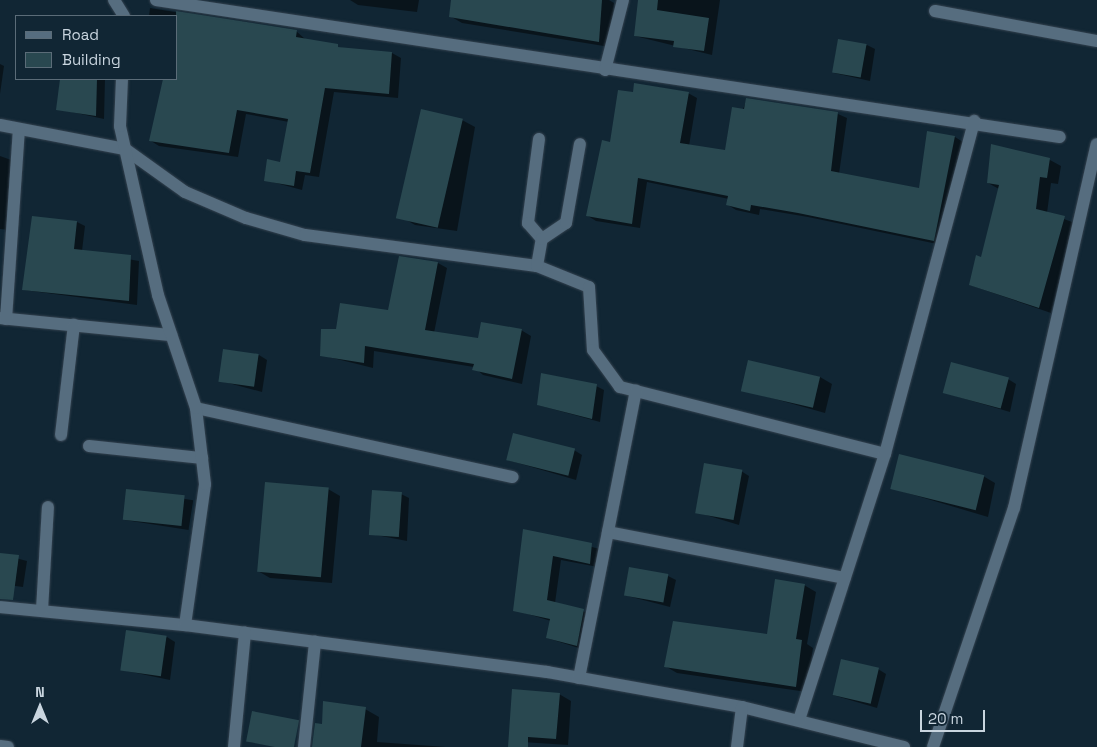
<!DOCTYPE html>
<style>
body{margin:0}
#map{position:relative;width:1097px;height:747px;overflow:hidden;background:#112634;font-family:"Space Grotesk",sans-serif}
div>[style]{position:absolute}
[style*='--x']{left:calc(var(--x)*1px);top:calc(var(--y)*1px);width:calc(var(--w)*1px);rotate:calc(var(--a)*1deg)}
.shadow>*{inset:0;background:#0007;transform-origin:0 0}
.building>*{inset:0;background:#294850;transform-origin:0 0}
.roads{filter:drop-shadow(0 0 1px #34424f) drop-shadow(0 0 1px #34424f)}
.minor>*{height:12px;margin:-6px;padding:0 6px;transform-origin:6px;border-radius:6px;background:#566d7f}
span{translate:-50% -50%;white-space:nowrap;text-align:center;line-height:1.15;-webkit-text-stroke:4.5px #112634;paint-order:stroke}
.legend{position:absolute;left:15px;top:15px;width:162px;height:65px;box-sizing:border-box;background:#112634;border:1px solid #5b6c78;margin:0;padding:6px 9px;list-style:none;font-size:15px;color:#c9d5df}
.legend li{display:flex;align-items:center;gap:10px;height:25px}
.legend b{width:25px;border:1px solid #5b6c78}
.north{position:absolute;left:15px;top:682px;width:50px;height:50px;-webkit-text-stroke:4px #112634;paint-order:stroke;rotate:0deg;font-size:14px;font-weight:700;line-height:20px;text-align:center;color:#c9d5df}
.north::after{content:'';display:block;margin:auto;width:18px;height:22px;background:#c9d5df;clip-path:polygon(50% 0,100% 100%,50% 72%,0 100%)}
.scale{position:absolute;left:920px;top:710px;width:65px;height:22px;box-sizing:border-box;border:2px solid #c9d5df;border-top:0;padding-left:6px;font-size:15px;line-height:18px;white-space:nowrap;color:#c9d5df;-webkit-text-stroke:4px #112634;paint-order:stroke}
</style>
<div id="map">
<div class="shadow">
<div style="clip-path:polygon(350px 0,419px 0,417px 12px,358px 5px)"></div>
<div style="clip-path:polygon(452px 0,609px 0,614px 3px,610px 47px,462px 23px,450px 16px)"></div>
<div style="clip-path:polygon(640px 0,720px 0,712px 55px,635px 36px)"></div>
<div style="clip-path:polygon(150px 8px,296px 31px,305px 39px,346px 49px,392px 53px,401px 58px,398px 98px,334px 92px,319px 177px,305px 175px,302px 190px,265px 180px,281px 163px,289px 122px,246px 114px,238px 157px,159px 146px,151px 141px,165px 79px,176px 79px,176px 16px,149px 16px)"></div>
<div style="clip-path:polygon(867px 45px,875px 49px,870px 81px,834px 73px)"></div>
<div style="clip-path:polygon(0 64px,4px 66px,0 94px)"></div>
<div style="clip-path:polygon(61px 79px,105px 79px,104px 119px,58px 109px)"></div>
<div style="clip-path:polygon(634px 93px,688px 93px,697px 98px,689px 146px,726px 152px,747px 99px,838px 114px,847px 118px,839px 174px,920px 190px,928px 132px,955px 137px,963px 142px,942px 245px,808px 217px,760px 209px,759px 215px,736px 210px,728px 205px,729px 199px,647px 182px,640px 228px,596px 221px,588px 216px)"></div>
<div style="clip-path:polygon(462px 120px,475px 127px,457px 231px,415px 225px,403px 218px)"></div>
<div style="clip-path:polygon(0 156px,14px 161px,9px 230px,0 229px)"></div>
<div style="clip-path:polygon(1050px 160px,1061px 166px,1058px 184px,1051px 183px,1047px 213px,1075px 223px,1051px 313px,970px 285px,982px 258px,999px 189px,988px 183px)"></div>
<div style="clip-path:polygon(77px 222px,85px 226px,82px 251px,139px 261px,137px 305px,24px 290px)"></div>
<div style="clip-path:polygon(438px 263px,447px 268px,434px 333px,479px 340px,521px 330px,531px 336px,522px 384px,483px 375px,474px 367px,374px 351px,373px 368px,321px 355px,337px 330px,389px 311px)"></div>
<div style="clip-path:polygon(259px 355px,267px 360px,262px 392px,221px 381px)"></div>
<div style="clip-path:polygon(749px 362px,820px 377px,832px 384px,825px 413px,743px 390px)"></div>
<div style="clip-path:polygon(1008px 379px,1016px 384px,1010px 412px,945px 393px)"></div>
<div style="clip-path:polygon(596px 386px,604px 390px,600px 422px,538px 405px)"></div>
<div style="clip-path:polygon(574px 450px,582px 455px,576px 480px,508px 460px)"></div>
<div style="clip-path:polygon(741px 471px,749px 476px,739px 525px,696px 512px)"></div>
<div style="clip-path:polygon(983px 476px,995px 483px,988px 517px,894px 489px)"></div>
<div style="clip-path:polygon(328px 489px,340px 496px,332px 583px,270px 578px,258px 571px)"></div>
<div style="left:128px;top:490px;width:66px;height:30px;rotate:9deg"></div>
<div style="clip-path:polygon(401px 494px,409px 498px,407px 541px,371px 534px)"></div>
<div style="clip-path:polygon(524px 530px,600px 549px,598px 567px,561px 560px,555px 603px,592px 614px,585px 650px,547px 638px,551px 621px,515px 610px)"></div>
<div style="clip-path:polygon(0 554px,27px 561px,23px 587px,0 584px)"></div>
<div style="clip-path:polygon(668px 576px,676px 580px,670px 607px,624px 595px)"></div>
<div style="clip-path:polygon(804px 585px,816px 592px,807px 644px,813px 648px,807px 692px,677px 673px,665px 666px,768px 636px)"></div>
<div style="clip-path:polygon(167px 637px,175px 642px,170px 680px,122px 670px)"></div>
<div style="clip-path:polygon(878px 669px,886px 674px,877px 708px,833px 695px)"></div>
<div style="clip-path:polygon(559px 694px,571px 701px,568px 745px,522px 742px)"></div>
<div style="clip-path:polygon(365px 709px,379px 717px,377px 742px,446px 747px,313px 747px,323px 726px)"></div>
<div style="clip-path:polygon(282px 721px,278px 747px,250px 742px)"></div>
</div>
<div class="building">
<div style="clip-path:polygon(451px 0,602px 0,599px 42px,449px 17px)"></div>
<div style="clip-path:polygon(638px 0,658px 0,657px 10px,709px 18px,704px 51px,673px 47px,674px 41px,634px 36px)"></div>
<div style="clip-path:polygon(176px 11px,297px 30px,296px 37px,338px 44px,338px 47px,392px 52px,389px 94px,325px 88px,310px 173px,296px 171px,294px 186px,264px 181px,267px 159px,280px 162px,288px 119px,237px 110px,229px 153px,149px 141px,163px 79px,176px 79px)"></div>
<div style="left:838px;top:39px;width:29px;height:34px;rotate:10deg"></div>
<div style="clip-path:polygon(60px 79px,97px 79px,96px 116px,56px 110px)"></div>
<div style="clip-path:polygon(634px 83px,689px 92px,680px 143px,725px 150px,732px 107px,744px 109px,746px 98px,838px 112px,831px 171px,919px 188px,927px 131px,955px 136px,934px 241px,798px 213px,751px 205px,750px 211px,726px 205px,728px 196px,638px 178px,632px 224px,586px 216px,602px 140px,610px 142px,618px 90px,633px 92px)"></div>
<div style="left:421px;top:109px;width:43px;height:112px;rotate:13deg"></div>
<div style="clip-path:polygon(991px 144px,1050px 158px,1047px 178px,1040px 177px,1036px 209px,1065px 216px,1039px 308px,969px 285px,976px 255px,981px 257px,999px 185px,987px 183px)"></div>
<div style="clip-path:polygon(32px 216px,77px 221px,74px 249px,131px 255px,129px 301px,22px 290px)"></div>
<div style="clip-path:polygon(399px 256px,438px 262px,425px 330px,478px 338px,481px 322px,522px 329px,512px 379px,472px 370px,474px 364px,365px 346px,364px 363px,320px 356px,321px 329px,336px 329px,340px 303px,388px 310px)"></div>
<div style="left:223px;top:349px;width:36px;height:33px;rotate:8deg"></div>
<div style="left:748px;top:360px;width:74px;height:32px;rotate:13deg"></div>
<div style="left:951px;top:362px;width:60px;height:32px;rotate:15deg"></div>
<div style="clip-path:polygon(541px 373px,597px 384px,592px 419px,537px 405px)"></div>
<div style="left:513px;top:433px;width:64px;height:28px;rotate:14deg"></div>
<div style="left:899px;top:454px;width:88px;height:36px;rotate:14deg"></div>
<div style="left:704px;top:463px;width:39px;height:51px;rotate:10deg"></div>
<div style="left:265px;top:482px;width:64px;height:90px;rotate:5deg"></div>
<div style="left:126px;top:489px;width:59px;height:31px;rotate:6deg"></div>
<div style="left:372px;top:490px;width:30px;height:45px;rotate:4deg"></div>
<div style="clip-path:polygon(523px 529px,592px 543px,590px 564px,553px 556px,547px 600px,584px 609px,577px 646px,546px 638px,550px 619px,513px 611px)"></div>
<div style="clip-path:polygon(0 553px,19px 555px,13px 600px,0 599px)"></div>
<div style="left:629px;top:567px;width:40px;height:29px;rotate:10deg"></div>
<div style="clip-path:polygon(775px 579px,805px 584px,796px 639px,802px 640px,796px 687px,664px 667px,673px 621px,767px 634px)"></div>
<div style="left:126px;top:630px;width:41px;height:41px;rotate:8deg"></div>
<div style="left:841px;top:659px;width:39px;height:37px;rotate:13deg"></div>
<div style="clip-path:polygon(512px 689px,560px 693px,556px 739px,528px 737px,528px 747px,508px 747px)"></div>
<div style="clip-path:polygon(323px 701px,366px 707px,361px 747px,312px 747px,315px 723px,322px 724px)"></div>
<div style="left:252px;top:711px;width:48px;height:31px;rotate:11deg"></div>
</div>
<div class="roads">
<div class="minor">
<div style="--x:114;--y:0;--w:19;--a:58"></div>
<div style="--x:156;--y:0;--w:914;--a:8.62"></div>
<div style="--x:935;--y:11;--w:165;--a:10.5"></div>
<div style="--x:605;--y:70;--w:72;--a:-75.6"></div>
<div style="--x:0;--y:125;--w:127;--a:10.9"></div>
<div style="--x:125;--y:149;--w:74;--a:35.6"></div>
<div style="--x:185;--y:192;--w:66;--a:23.1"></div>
<div style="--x:246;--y:218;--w:61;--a:16.1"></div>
<div style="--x:305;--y:235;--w:234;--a:7.6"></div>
<div style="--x:537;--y:266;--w:56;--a:22"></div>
<div style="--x:589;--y:287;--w:63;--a:86.4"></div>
<div style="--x:593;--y:350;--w:46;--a:53.9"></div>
<div style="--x:620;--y:387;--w:273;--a:14.2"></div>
<div style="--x:539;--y:139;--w:85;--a:97.5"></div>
<div style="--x:528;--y:223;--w:21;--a:49"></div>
<div style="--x:537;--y:266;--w:27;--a:-80"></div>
<div style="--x:542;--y:239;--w:29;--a:-34"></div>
<div style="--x:566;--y:223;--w:80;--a:-80"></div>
<div style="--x:0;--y:318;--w:172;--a:5.7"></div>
<div style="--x:6;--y:319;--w:190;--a:-86.1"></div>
<div style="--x:196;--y:408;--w:324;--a:12.3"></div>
<div style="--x:61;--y:435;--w:111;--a:-83.3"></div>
<div style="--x:89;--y:446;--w:114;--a:6.1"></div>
<div style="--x:608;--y:532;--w:241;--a:11"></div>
<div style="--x:0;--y:607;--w:186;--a:5.6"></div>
<div style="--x:185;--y:625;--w:142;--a:-81.9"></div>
<div style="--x:205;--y:484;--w:77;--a:-96.8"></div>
<div style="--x:196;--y:408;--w:119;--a:-108.6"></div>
<div style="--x:158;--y:295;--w:173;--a:-102.7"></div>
<div style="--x:120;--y:126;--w:47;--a:-87.6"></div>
<div style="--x:42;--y:610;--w:103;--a:-86.7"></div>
<div style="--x:185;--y:625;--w:365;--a:7.4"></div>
<div style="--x:547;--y:672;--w:198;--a:10.2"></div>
<div style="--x:742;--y:707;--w:167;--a:13.9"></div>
<div style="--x:579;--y:678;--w:293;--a:-78.8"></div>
<div style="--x:799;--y:720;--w:280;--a:-72.1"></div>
<div style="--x:885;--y:454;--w:345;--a:-75"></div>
<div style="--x:0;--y:746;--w:8;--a:7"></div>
<div style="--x:234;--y:747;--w:115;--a:-84.5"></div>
<div style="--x:304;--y:747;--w:106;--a:-84"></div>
<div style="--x:737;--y:747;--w:40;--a:-82.9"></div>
<div style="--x:933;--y:747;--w:252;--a:-71.3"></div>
<div style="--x:1014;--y:508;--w:373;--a:-77.2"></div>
</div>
</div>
<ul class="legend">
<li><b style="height:6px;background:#566d7f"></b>Road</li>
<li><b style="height:14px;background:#294850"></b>Building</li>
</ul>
<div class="north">N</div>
<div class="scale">20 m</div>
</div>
